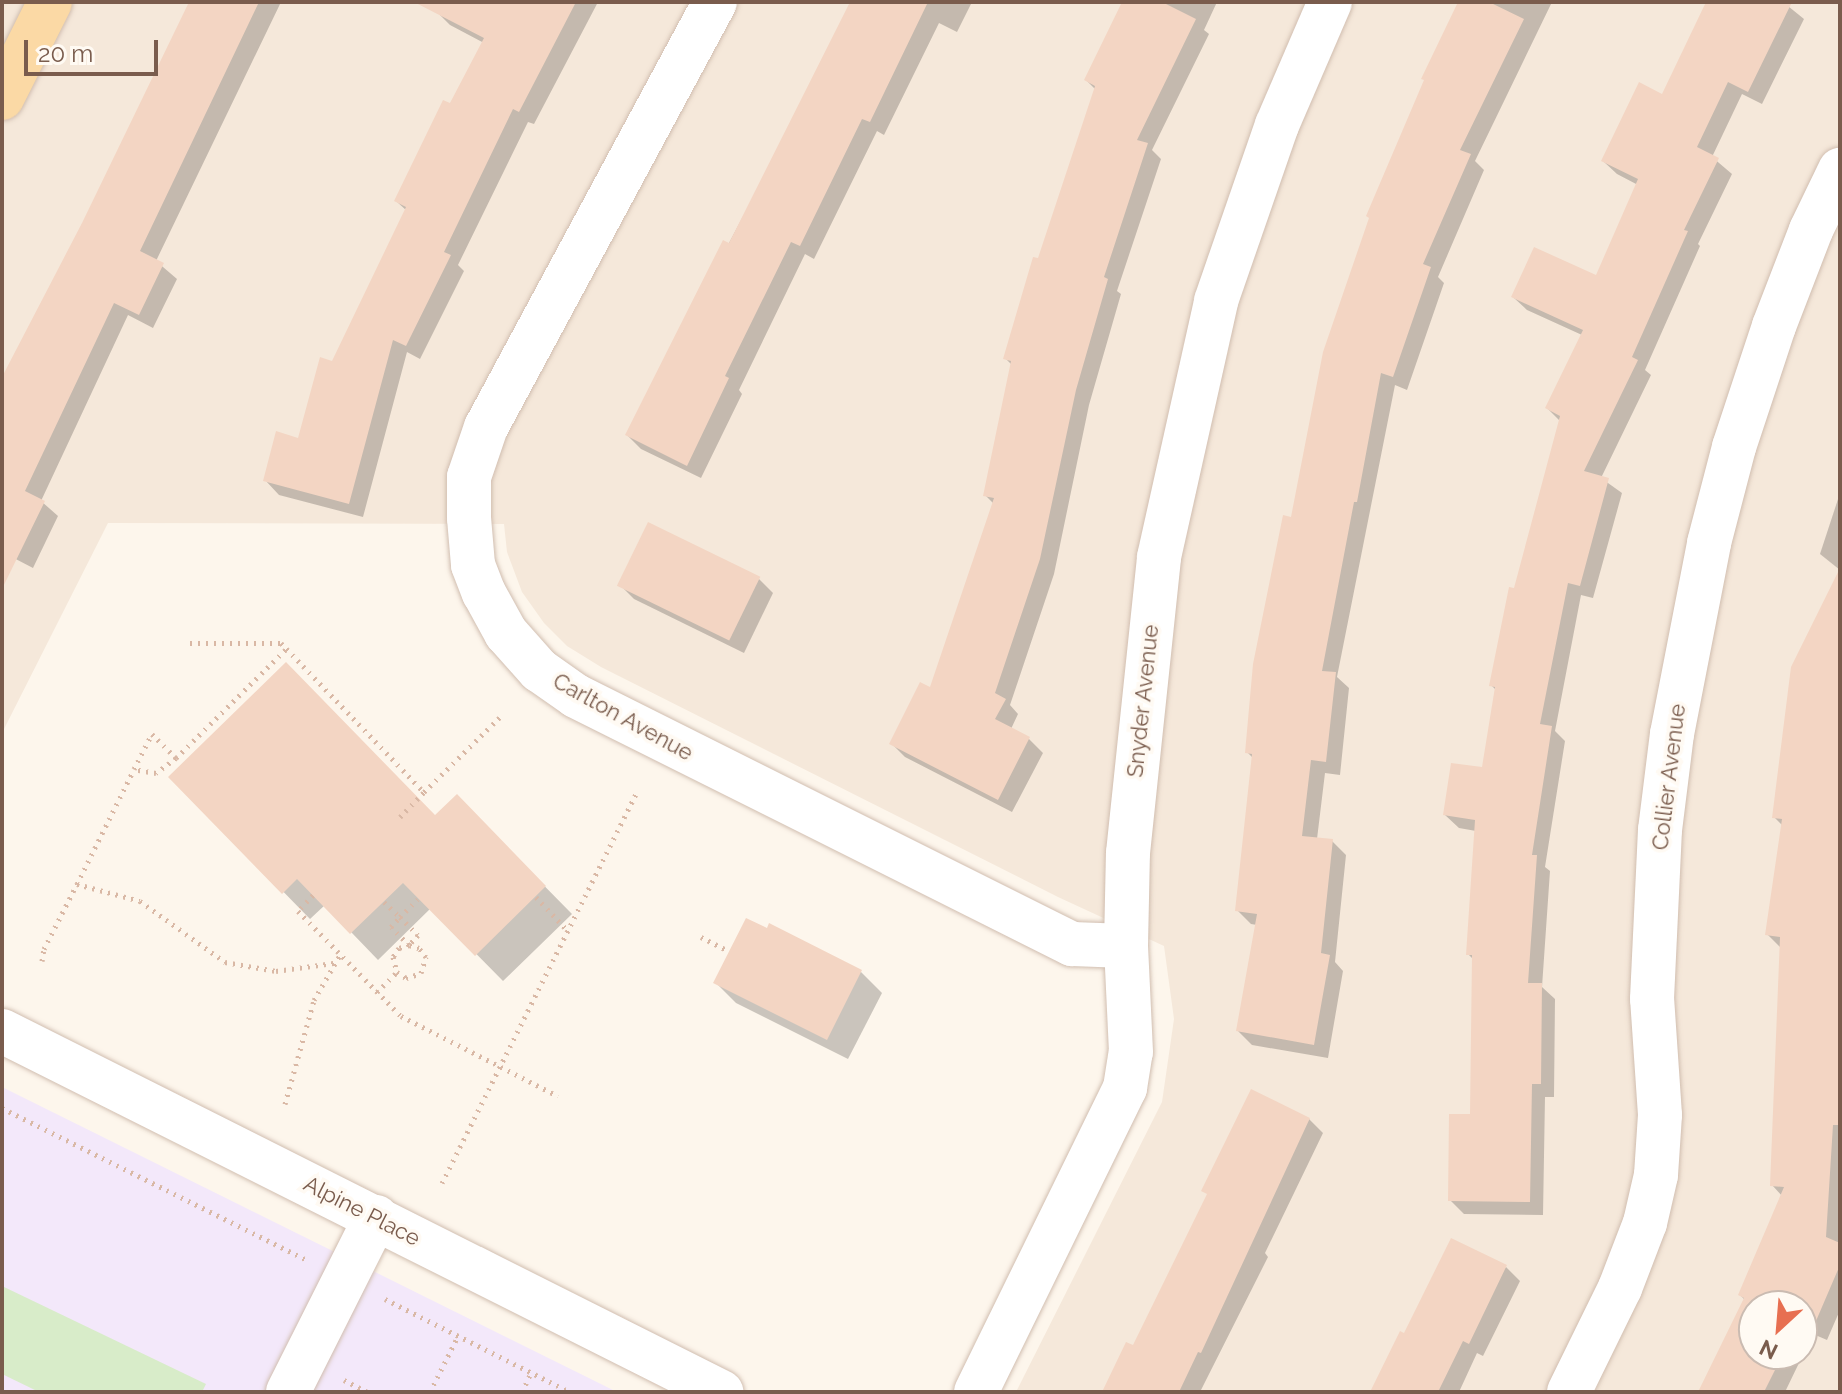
<!DOCTYPE html>
<style>
body{margin:0}
#map{position:relative;width:1842px;height:1394px;overflow:hidden;background:#fdf6ec;font-family:Raleway,sans-serif}
div>[style]{position:absolute}
[style*='--x']{left:calc(var(--x)*1px);top:calc(var(--y)*1px);width:calc(var(--w)*1px);rotate:calc(var(--a)*1deg)}
.residential>*{inset:0;background:#f5e8da}
.education>*{inset:0;background:#f3e8fa}
.green>*{inset:0;background:#d8ecc9}
.shadow>*{inset:0;background:#0003}
.building>*{inset:0;background:#f3d5c3;transform-origin:0 0}
.path>*{height:5px;margin-top:-2.5px;transform-origin:0;background:repeating-linear-gradient(90deg,#d9b8a5 0 2px,transparent 0 8px)}
.roads{filter:drop-shadow(0 0 2px #d1beb0) drop-shadow(0 0 2px #d1beb0)}
.minor>*{height:44px;margin:-22px;padding:0 22px;transform-origin:22px;border-radius:22px;background:#fff}
.major>*{height:44px;margin:-22px;padding:0 22px;transform-origin:22px;border-radius:22px;background:#fbd9a5}
span{translate:-50% -50%;white-space:nowrap;text-align:center;line-height:1.15;-webkit-text-stroke:7px #fffaf3;paint-order:stroke}
.street-label{font-size:22px;color:#7a5c4d}
.frame{position:absolute;inset:0;border:4px solid #7a5c4d;pointer-events:none}
.north{position:absolute;left:1738px;top:1290px;width:80px;height:80px;box-sizing:border-box;background:#fffaf3;border:2px solid #cabbb1;border-radius:50%;rotate:206deg;font-size:22px;font-weight:700;line-height:32px;text-align:center;color:#7a5c4d}
.north::after{content:'';display:block;margin:auto;width:28px;height:36px;background:#e76f51;clip-path:polygon(50% 0,100% 100%,50% 72%,0 100%)}
.scale{position:absolute;left:24px;top:40px;width:134px;height:36px;box-sizing:border-box;border:4px solid #7a5c4d;border-top:0;padding-left:10px;font-size:24px;line-height:28px;white-space:nowrap;color:#7a5c4d;-webkit-text-stroke:6px #fffaf3;paint-order:stroke}
</style>
<div id="map">
<div class="residential">
<div style="clip-path:polygon(evenodd,2px 2px,1840px 2px,1840px 1392px,1016px 1392px,1162px 1102px,1174px 1019px,1164px 946px,1058px 897px,601px 667px,567px 646px,544px 623px,522px 592px,507px 552px,504px 524px,108px 523px,2px 733px,2px 2px,1754px 1306px,1802px 1306px,1802px 1354px,1754px 1354px,1754px 1306px)"></div>
</div>
<div class="education">
<div style="clip-path:polygon(2px 1087px,617px 1392px,2px 1392px)"></div>
</div>
<div class="green">
<div style="clip-path:polygon(2px 1286px,206px 1384px,202px 1392px,39px 1392px,2px 1374px)"></div>
</div>
<div class="shadow">
<div style="clip-path:polygon(191px 2px,281px 2px,156px 261px,177px 279px,153px 328px,128px 315px,41px 501px,58px 516px,33px 568px,6px 554px,2px 564px,2px 382px,24px 346px)"></div>
<div style="clip-path:polygon(441px 2px,598px 2px,534px 124px,528px 122px,458px 265px,464px 271px,420px 359px,407px 352px,363px 517px,279px 495px,265px 480px,300px 440px,333px 363px,407px 211px,396px 201px,484px 43px,450px 25px,436px 11px)"></div>
<div style="clip-path:polygon(857px 2px,972px 2px,957px 32px,939px 23px,884px 135px,877px 131px,814px 259px,805px 254px,739px 390px,742px 394px,701px 478px,641px 449px,627px 435px)"></div>
<div style="clip-path:polygon(1124px 2px,1217px 2px,1204px 30px,1209px 34px,1152px 150px,1161px 159px,1117px 291px,1121px 294px,1089px 405px,1054px 574px,1010px 705px,1018px 714px,1011px 729px,1029px 739px,1043px 753px,1012px 812px,905px 757px,891px 743px,931px 690px,994px 504px,985px 495px,1012px 365px,1005px 358px,1096px 90px,1086px 80px)"></div>
<div style="clip-path:polygon(1461px 2px,1552px 2px,1475px 161px,1484px 170px,1438px 277px,1444px 283px,1407px 390px,1395px 385px,1337px 677px,1349px 688px,1340px 775px,1325px 773px,1317px 839px,1332px 841px,1346px 855px,1335px 962px,1343px 971px,1328px 1058px,1252px 1045px,1238px 1031px,1257px 925px,1251px 924px,1237px 910px,1254px 759px,1247px 752px,1292px 519px)"></div>
<div style="clip-path:polygon(1708px 2px,1783px 2px,1804px 19px,1762px 104px,1742px 94px,1712px 157px,1732px 174px,1698px 244px,1700px 246px,1645px 370px,1651px 375px,1601px 478px,1622px 493px,1593px 598px,1581px 595px,1555px 731px,1565px 741px,1545px 867px,1550px 871px,1542px 987px,1555px 999px,1554px 1097px,1545px 1097px,1543px 1215px,1464px 1214px,1450px 1200px,1472px 1116px,1474px 960px,1468px 954px,1476px 831px,1459px 828px,1445px 815px,1484px 769px,1496px 690px,1491px 685px,1561px 422px,1547px 408px,1582px 335px,1527px 310px,1513px 297px,1597px 278px,1638px 185px,1617px 174px,1603px 161px,1663px 96px)"></div>
<div style="clip-path:polygon(1840px 493px,1840px 570px,1820px 554px)"></div>
<div style="clip-path:polygon(649px 525px,759px 579px,773px 593px,744px 653px,634px 599px,620px 585px)"></div>
<div style="clip-path:polygon(evenodd,1840px 572px,1840px 1310px,1827px 1340px,1813px 1334px,1785px 1392px,1699px 1392px,1745px 1300px,1740px 1295px,1782px 1196px,1772px 1185px,1782px 949px,1767px 934px,1783px 826px,1774px 817px,1840px 572px,1754px 1306px,1802px 1306px,1802px 1354px,1754px 1354px,1754px 1306px)"></div>
<div style="clip-path:polygon(171px 777px,436px 818px,457px 797px,572px 914px,503px 981px,431px 908px,378px 960px,325px 905px,310px 919px)"></div>
<div style="clip-path:polygon(861px 972px,882px 993px,848px 1059px,736px 1003px,715px 982px)"></div>
<div style="clip-path:polygon(1309px 1119px,1323px 1133px,1265px 1253px,1268px 1257px,1200px 1392px,1104px 1392px)"></div>
<div style="clip-path:polygon(1506px 1267px,1520px 1281px,1483px 1356px,1477px 1353px,1459px 1392px,1374px 1392px)"></div>
</div>
<div class="building">
<div style="clip-path:polygon(189px 2px,259px 2px,140px 251px,164px 263px,139px 315px,114px 303px,25px 491px,45px 501px,2px 589px,2px 377px,82px 223px)"></div>
<div style="clip-path:polygon(414px 2px,576px 2px,519px 112px,513px 109px,444px 252px,451px 255px,406px 346px,393px 340px,349px 504px,263px 481px,276px 431px,298px 438px,320px 357px,332px 361px,406px 207px,394px 201px,443px 100px,450px 103px,484px 38px)"></div>
<div style="clip-path:polygon(850px 2px,928px 2px,870px 122px,862px 119px,800px 246px,791px 242px,725px 376px,729px 378px,687px 466px,625px 435px,723px 240px,729px 243px)"></div>
<div style="clip-path:polygon(1122px 2px,1162px 2px,1196px 19px,1137px 140px,1148px 143px,1104px 277px,1108px 279px,1076px 390px,1040px 559px,995px 693px,1006px 699px,995px 719px,1030px 737px,998px 800px,889px 744px,920px 682px,930px 687px,994px 498px,983px 496px,1011px 361px,1003px 359px,1033px 257px,1038px 258px,1095px 86px,1084px 80px)"></div>
<div style="clip-path:polygon(1458px 2px,1489px 2px,1524px 19px,1460px 150px,1471px 154px,1423px 264px,1431px 267px,1393px 377px,1381px 373px,1357px 502px,1354px 502px,1322px 671px,1336px 672px,1326px 762px,1311px 760px,1302px 836px,1333px 839px,1321px 953px,1330px 955px,1314px 1045px,1236px 1031px,1257px 914px,1235px 911px,1252px 754px,1245px 753px,1253px 664px,1283px 515px,1291px 517px,1323px 352px,1369px 218px,1366px 216px,1424px 80px,1421px 79px)"></div>
<div style="clip-path:polygon(1706px 2px,1792px 2px,1748px 92px,1728px 82px,1697px 147px,1719px 158px,1684px 230px,1688px 231px,1632px 357px,1638px 360px,1584px 471px,1609px 478px,1580px 586px,1568px 583px,1540px 724px,1552px 726px,1532px 855px,1537px 855px,1528px 983px,1542px 983px,1541px 1084px,1532px 1084px,1530px 1202px,1448px 1201px,1449px 1114px,1470px 1114px,1472px 955px,1466px 955px,1475px 820px,1443px 815px,1451px 763px,1482px 767px,1495px 687px,1489px 686px,1509px 587px,1514px 588px,1560px 416px,1545px 408px,1583px 330px,1511px 297px,1534px 247px,1596px 275px,1638px 179px,1601px 161px,1639px 82px,1662px 94px)"></div>
<div style="left:648px;top:522px;width:125px;height:71px;rotate:26deg"></div>
<div style="clip-path:polygon(1840px 568px,1840px 1125px,1833px 1125px,1826px 1237px,1840px 1243px,1840px 1265px,1813px 1328px,1802px 1323px,1802px 1306px,1754px 1306px,1754px 1354px,1783px 1354px,1764px 1392px,1698px 1392px,1744px 1298px,1738px 1295px,1784px 1187px,1770px 1186px,1780px 937px,1765px 935px,1782px 819px,1772px 818px,1791px 667px)"></div>
<div style="clip-path:polygon(286px 662px,435px 815px,457px 794px,546px 886px,475px 956px,403px 883px,350px 934px,297px 879px,282px 894px,168px 777px)"></div>
<div style="clip-path:polygon(746px 918px,767px 928px,769px 923px,862px 970px,827px 1040px,713px 983px)"></div>
<div style="clip-path:polygon(1251px 1089px,1310px 1118px,1201px 1353px,1198px 1352px,1179px 1392px,1102px 1392px,1126px 1342px,1133px 1345px,1207px 1194px,1201px 1191px)"></div>
<div style="clip-path:polygon(1451px 1238px,1507px 1265px,1469px 1344px,1463px 1341px,1438px 1392px,1370px 1392px,1400px 1331px,1404px 1333px)"></div>
</div>
<div class="path">
<div style="--x:190;--y:643;--w:91;--a:0"></div>
<div style="--x:281;--y:643;--w:207;--a:46.2"></div>
<div style="--x:424;--y:792;--w:110;--a:-44.6"></div>
<div style="--x:176;--y:758;--w:155;--a:-44.7"></div>
<div style="--x:400;--y:817;--w:35;--a:-46"></div>
<div style="--x:77;--y:884;--w:65;--a:15.1"></div>
<div style="--x:140;--y:901;--w:105;--a:35.7"></div>
<div style="--x:225;--y:962;--w:52;--a:10"></div>
<div style="--x:276;--y:971;--w:58;--a:-8"></div>
<div style="--x:313;--y:895;--w:22;--a:133"></div>
<div style="--x:298;--y:911;--w:147;--a:45.6"></div>
<div style="--x:401;--y:1016;--w:176;--a:27"></div>
<div style="--x:536;--y:897;--w:47;--a:46.7"></div>
<div style="--x:384;--y:902;--w:22;--a:43"></div>
<div style="--x:400;--y:917;--w:25;--a:-45"></div>
<div style="--x:701;--y:937;--w:31;--a:27"></div>
<div style="--x:409;--y:945;--w:10;--a:163"></div>
<div style="--x:399;--y:948;--w:11;--a:124"></div>
<div style="--x:393;--y:957;--w:16;--a:75"></div>
<div style="--x:397;--y:972;--w:11;--a:34"></div>
<div style="--x:406;--y:978;--w:16;--a:-18"></div>
<div style="--x:421;--y:973;--w:17;--a:-73"></div>
<div style="--x:426;--y:957;--w:11;--a:-128"></div>
<div style="--x:419;--y:948;--w:10;--a:-163"></div>
<div style="--x:409;--y:945;--w:25;--a:-135"></div>
<div style="--x:391;--y:927;--w:13;--a:-48"></div>
<div style="--x:400;--y:917;--w:25;--a:45"></div>
<div style="--x:418;--y:935;--w:13;--a:132"></div>
<div style="--x:42;--y:961;--w:12;--a:-81"></div>
<div style="--x:44;--y:949;--w:73;--a:-63.1"></div>
<div style="--x:77;--y:884;--w:128;--a:-63.6"></div>
<div style="--x:134;--y:769;--w:39;--a:-63"></div>
<div style="--x:152;--y:734;--w:34;--a:45"></div>
<div style="--x:176;--y:758;--w:25;--a:143"></div>
<div style="--x:156;--y:773;--w:22;--a:-170"></div>
<div style="--x:377;--y:992;--w:28;--a:-45"></div>
<div style="--x:285;--y:1104;--w:108;--a:-74.4"></div>
<div style="--x:314;--y:1000;--w:52;--a:-60"></div>
<div style="--x:2;--y:1108;--w:339;--a:26.5"></div>
<div style="--x:442;--y:1183;--w:437;--a:-63.5"></div>
<div style="--x:385;--y:1299;--w:207;--a:26.7"></div>
<div style="--x:344;--y:1380;--w:27;--a:27"></div>
<div style="--x:430;--y:1392;--w:63;--a:-63.4"></div>
<div style="--x:522;--y:1392;--w:21;--a:-65"></div>
</div>
<div class="roads">
<div class="minor">
<div style="--x:715;--y:2;--w:483;--a:118.3"></div>
<div style="--x:486;--y:427;--w:53;--a:108.8"></div>
<div style="--x:469;--y:477;--w:41;--a:90"></div>
<div style="--x:469;--y:518;--w:47;--a:85.1"></div>
<div style="--x:473;--y:565;--w:30;--a:69"></div>
<div style="--x:484;--y:593;--w:46;--a:61.2"></div>
<div style="--x:506;--y:633;--w:50;--a:48.3"></div>
<div style="--x:539;--y:670;--w:45;--a:35.1"></div>
<div style="--x:576;--y:696;--w:555;--a:26.57"></div>
<div style="--x:1072;--y:944;--w:54;--a:2.1"></div>
<div style="--x:2;--y:1031;--w:805;--a:26.66"></div>
<div style="--x:288;--y:1392;--w:196;--a:-63.3"></div>
<div style="--x:976;--y:1392;--w:339;--a:-63.9"></div>
<div style="--x:1125;--y:1088;--w:36;--a:-81"></div>
<div style="--x:1131;--y:1052;--w:106;--a:-92.7"></div>
<div style="--x:1126;--y:946;--w:93;--a:-88.8"></div>
<div style="--x:1128;--y:853;--w:298;--a:-84"></div>
<div style="--x:1159;--y:557;--w:262;--a:-77.4"></div>
<div style="--x:1216;--y:301;--w:186;--a:-70.9"></div>
<div style="--x:1277;--y:125;--w:134;--a:-66.7"></div>
<div style="--x:1569;--y:1392;--w:116;--a:-63.9"></div>
<div style="--x:1620;--y:1288;--w:70;--a:-69"></div>
<div style="--x:1645;--y:1223;--w:49;--a:-77.1"></div>
<div style="--x:1656;--y:1175;--w:60;--a:-86.2"></div>
<div style="--x:1660;--y:1115;--w:116;--a:-93.9"></div>
<div style="--x:1652;--y:999;--w:169;--a:-87.3"></div>
<div style="--x:1660;--y:830;--w:97;--a:-82.9"></div>
<div style="--x:1672;--y:734;--w:195;--a:-79"></div>
<div style="--x:1709;--y:543;--w:99;--a:-75.4"></div>
<div style="--x:1734;--y:447;--w:127;--a:-71.7"></div>
<div style="--x:1774;--y:326;--w:103;--a:-68.9"></div>
<div style="--x:1811;--y:230;--w:67;--a:-64.2"></div>
</div>
<div class="major">
<div style="--x:2;--y:98;--w:107;--a:-63.4"></div>
</div>
</div>
<div class="street-label">
<span style="left:1143px;top:701px;rotate:-84deg">Snyder Avenue</span>
<span style="left:623px;top:717px;rotate:29deg">Carlton Avenue</span>
<span style="left:1669px;top:777px;rotate:-83deg">Collier Avenue</span>
<span style="left:362px;top:1211px;rotate:27deg">Alpine Place</span>
</div>
<div class="frame"></div>
<div class="north">N</div>
<div class="scale">20 m</div>
</div>
